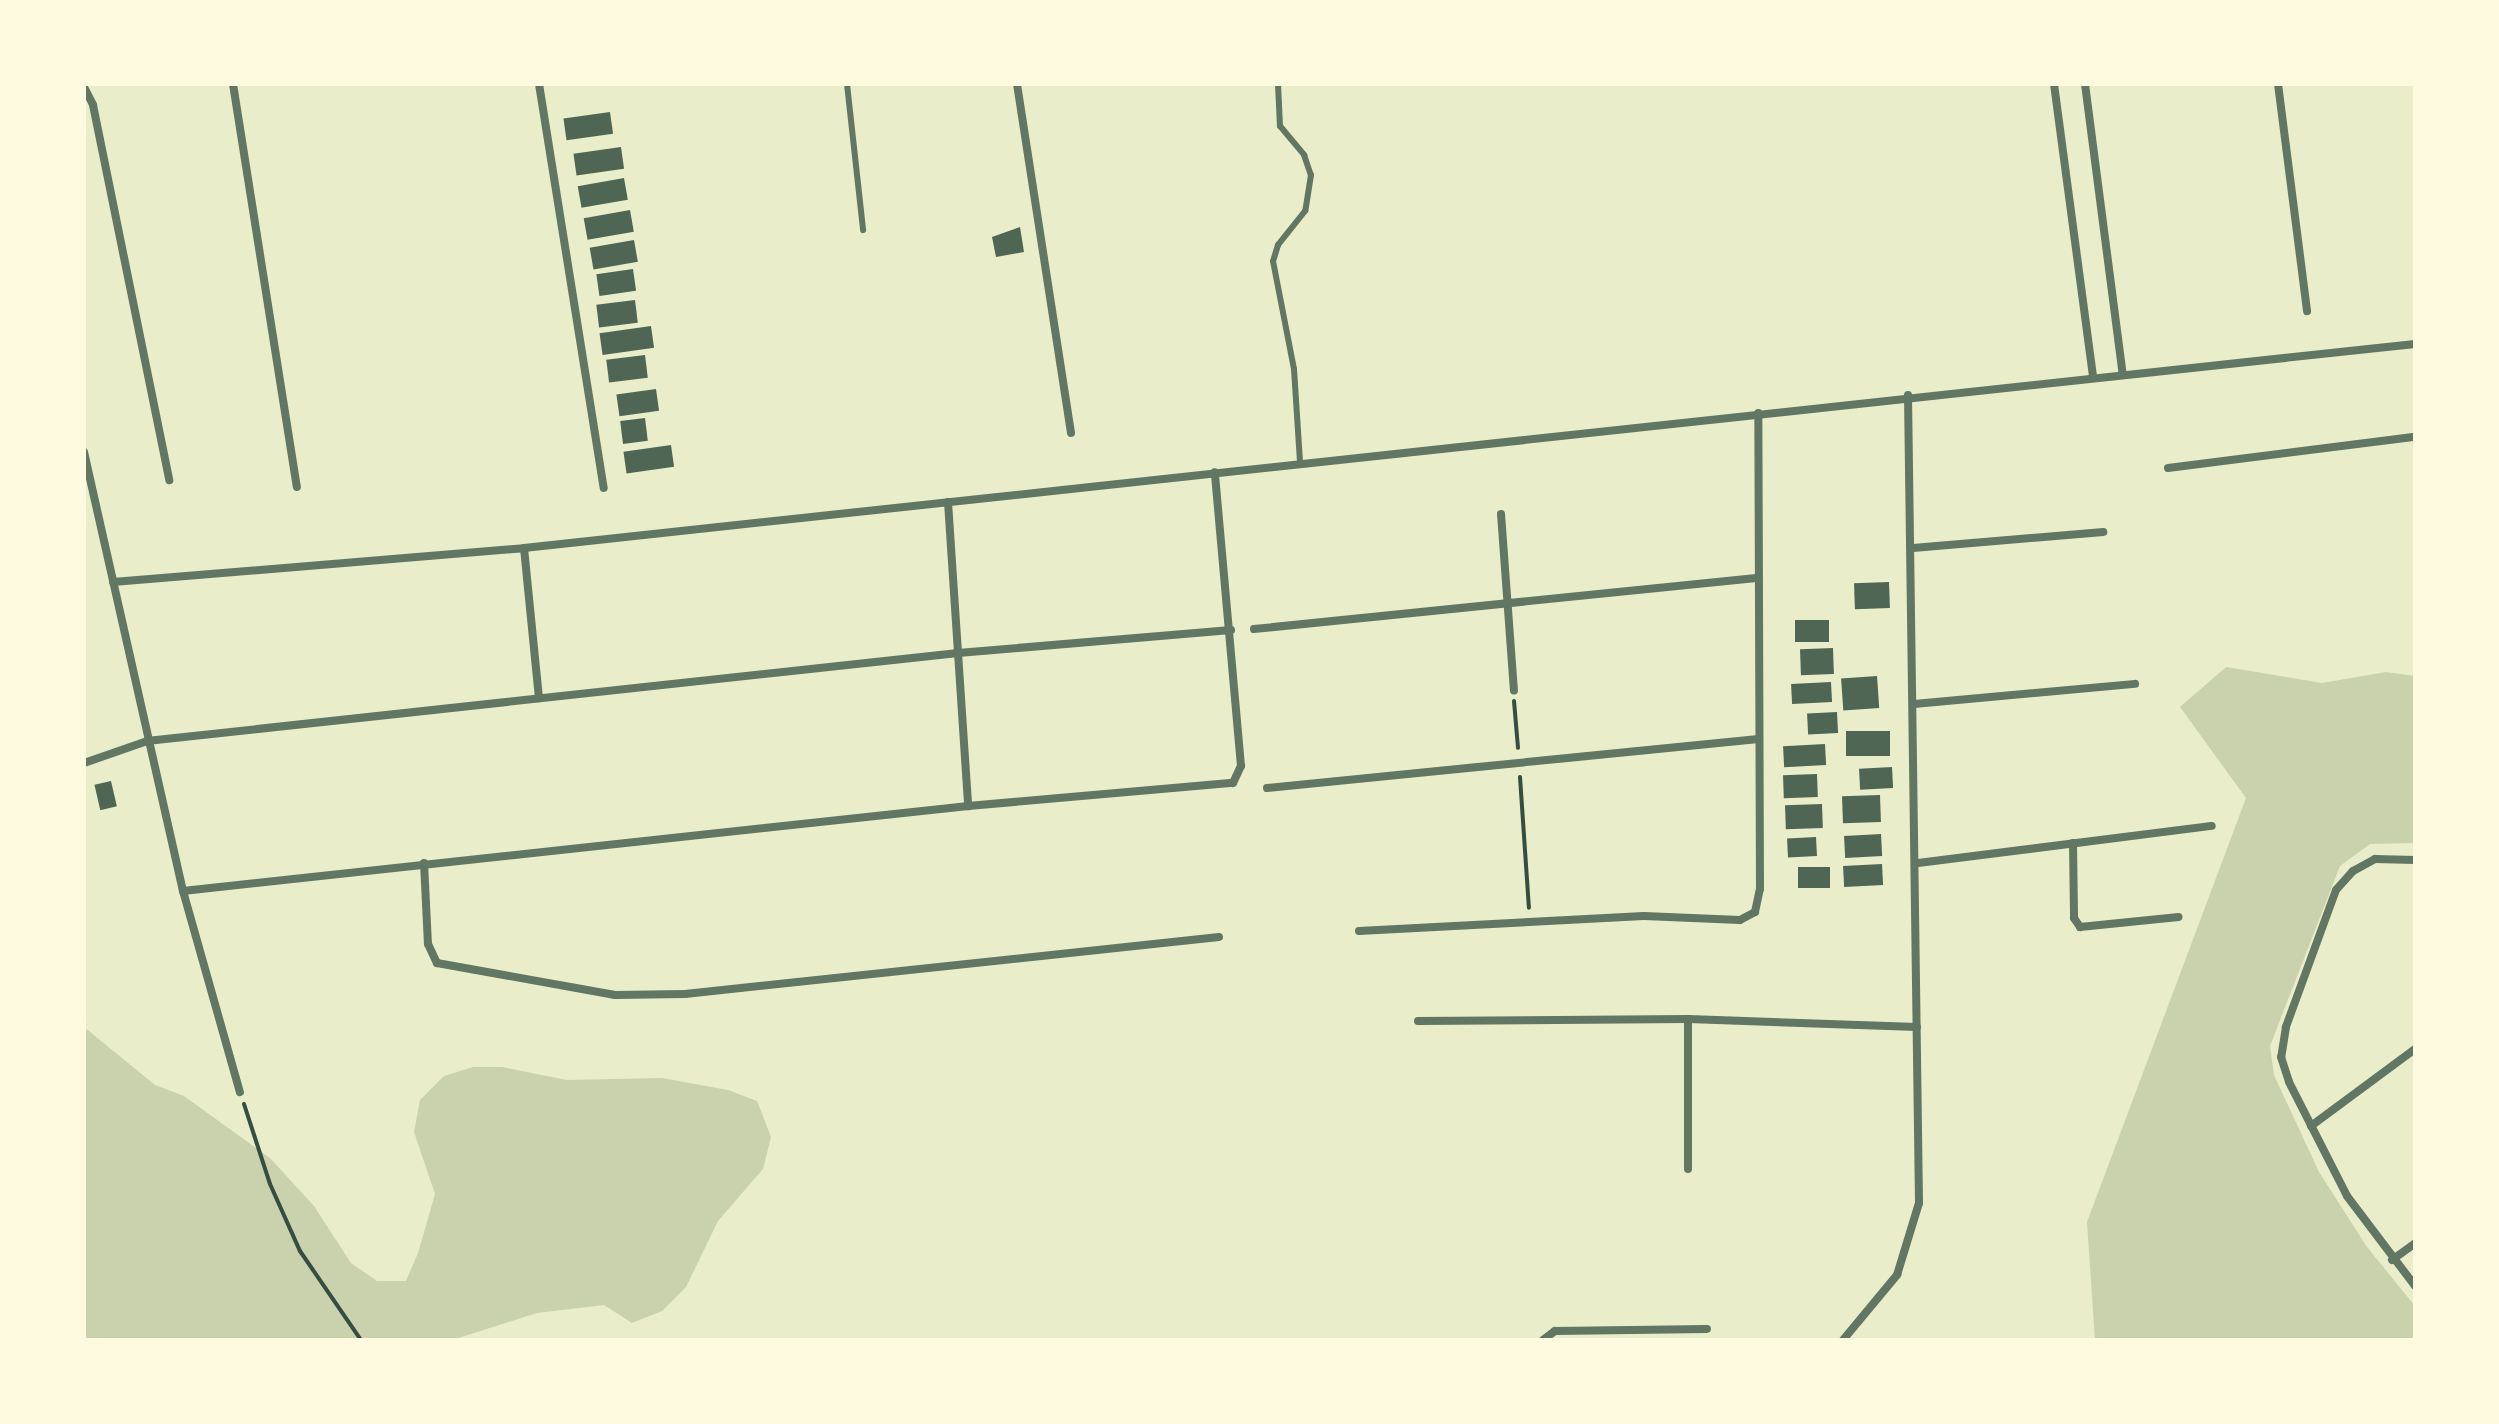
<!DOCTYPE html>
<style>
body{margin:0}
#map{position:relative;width:2499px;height:1424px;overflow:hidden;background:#e9edc9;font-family:Barlow,sans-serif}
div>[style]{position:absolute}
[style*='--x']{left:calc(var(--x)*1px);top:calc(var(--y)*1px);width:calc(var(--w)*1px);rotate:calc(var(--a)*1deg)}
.green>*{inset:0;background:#cad2ad}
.building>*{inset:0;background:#4f6655;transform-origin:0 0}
.path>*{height:4px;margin:-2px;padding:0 2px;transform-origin:2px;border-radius:2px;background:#344e41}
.service>*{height:6px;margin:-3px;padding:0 3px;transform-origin:3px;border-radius:3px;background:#617663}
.minor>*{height:8px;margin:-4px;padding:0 4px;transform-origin:4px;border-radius:4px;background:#617663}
span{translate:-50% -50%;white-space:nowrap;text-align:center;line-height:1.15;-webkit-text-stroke:6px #fefae0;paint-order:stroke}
.frame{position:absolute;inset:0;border:86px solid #fefae0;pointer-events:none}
</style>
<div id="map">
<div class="green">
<div style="clip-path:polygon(2226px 667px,2322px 683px,2386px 672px,2415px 676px,2415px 843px,2370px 844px,2340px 866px,2270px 1046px,2274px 1075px,2319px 1172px,2367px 1247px,2415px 1306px,2415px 1340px,2095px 1340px,2087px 1222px,2246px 798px,2180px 707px)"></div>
<div style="clip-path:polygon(84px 1027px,155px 1085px,184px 1096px,270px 1158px,314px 1206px,351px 1263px,377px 1281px,406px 1281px,418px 1253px,435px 1194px,414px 1132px,420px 1100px,444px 1076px,473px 1067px,502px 1067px,567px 1080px,662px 1078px,728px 1090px,757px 1101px,771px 1137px,763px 1169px,718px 1221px,686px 1287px,662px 1311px,632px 1323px,604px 1305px,537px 1313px,452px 1340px,84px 1340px)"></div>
</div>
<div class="building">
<div style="left:610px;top:112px;width:22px;height:47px;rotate:82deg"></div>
<div style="left:621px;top:147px;width:22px;height:48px;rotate:82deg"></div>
<div style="left:624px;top:178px;width:22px;height:47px;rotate:80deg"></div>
<div style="left:630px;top:210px;width:22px;height:47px;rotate:80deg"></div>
<div style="clip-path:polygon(1020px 227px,1024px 252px,996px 257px,992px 237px)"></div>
<div style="left:634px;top:240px;width:22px;height:45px;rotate:80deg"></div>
<div style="left:633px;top:269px;width:22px;height:37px;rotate:82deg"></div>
<div style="left:635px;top:300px;width:23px;height:39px;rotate:83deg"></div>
<div style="left:651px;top:326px;width:22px;height:52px;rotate:82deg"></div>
<div style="left:645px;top:355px;width:23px;height:39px;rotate:83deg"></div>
<div style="left:656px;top:389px;width:22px;height:40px;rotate:82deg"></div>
<div style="left:645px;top:418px;width:23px;height:25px;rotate:83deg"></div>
<div style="left:671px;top:445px;width:22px;height:48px;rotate:82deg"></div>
<div style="left:1889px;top:582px;width:26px;height:35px;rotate:88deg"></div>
<div style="left:1829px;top:620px;width:22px;height:34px;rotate:90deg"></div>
<div style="left:1833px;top:648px;width:26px;height:33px;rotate:88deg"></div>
<div style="left:1877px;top:676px;width:32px;height:36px;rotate:86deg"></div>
<div style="left:1831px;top:682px;width:20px;height:40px;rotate:87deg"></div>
<div style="left:1837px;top:712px;width:21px;height:30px;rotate:87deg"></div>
<div style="left:1890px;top:731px;width:25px;height:44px;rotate:90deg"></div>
<div style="left:1825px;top:744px;width:21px;height:42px;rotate:87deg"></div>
<div style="left:1892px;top:767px;width:21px;height:33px;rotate:87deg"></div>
<div style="left:1817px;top:774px;width:23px;height:34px;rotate:88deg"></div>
<div style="left:111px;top:781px;width:26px;height:17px;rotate:77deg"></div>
<div style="left:1880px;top:795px;width:27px;height:38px;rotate:88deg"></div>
<div style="left:1822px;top:804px;width:24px;height:37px;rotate:88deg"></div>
<div style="left:1881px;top:834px;width:22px;height:37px;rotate:87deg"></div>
<div style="left:1816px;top:837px;width:19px;height:29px;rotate:87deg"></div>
<div style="left:1882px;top:864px;width:21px;height:39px;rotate:87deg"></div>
<div style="left:1830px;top:867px;width:21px;height:32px;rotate:90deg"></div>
</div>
<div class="path">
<div style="--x:1514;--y:701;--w:47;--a:85.1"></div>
<div style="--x:1520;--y:777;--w:131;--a:86.1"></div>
<div style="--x:244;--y:1104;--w:84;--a:72"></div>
<div style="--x:270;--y:1184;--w:73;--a:65.9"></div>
<div style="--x:300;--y:1251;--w:108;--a:55.6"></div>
</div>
<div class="service">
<div style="--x:847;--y:84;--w:147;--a:83.7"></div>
<div style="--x:1278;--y:84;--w:42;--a:87.3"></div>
<div style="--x:1280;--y:126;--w:38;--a:50"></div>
<div style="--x:1304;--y:155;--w:21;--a:71"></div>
<div style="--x:1311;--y:175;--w:36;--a:99"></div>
<div style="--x:1305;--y:211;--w:43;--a:128.5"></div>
<div style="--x:1278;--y:245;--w:17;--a:107"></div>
<div style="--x:1273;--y:261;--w:110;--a:79"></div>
<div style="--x:1294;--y:369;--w:93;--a:86.3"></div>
</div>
<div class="minor">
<div style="--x:233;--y:84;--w:408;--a:81"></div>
<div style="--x:539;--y:84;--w:409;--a:80.9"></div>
<div style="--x:1017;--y:84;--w:353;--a:81.2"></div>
<div style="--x:2054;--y:84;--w:296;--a:82.4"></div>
<div style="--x:2085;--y:84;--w:293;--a:82.6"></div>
<div style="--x:2278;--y:84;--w:229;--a:82.7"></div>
<div style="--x:84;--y:87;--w:20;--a:63"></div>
<div style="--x:93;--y:105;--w:383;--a:78.5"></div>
<div style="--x:84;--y:452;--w:450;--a:77.3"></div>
<div style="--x:183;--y:891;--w:209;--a:74.2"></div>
<div style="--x:2168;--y:468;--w:249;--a:-7.2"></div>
<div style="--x:948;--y:502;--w:305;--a:86.2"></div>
<div style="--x:1501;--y:514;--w:177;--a:85.8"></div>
<div style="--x:524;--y:548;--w:151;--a:84.3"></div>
<div style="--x:1913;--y:548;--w:191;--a:-4.8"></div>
<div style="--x:113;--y:582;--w:412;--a:-4.7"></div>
<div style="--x:524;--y:548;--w:1902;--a:-6.16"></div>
<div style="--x:1254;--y:629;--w:505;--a:-5.8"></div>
<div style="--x:1914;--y:704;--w:222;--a:-5.2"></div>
<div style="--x:84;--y:763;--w:67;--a:-19.2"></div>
<div style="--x:147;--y:741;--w:816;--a:-6.19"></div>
<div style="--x:958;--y:653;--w:274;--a:-4.8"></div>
<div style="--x:1267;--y:788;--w:494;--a:-5.7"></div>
<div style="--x:2073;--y:843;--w:75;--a:89.2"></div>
<div style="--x:2074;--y:918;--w:11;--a:56"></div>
<div style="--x:2080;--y:927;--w:99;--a:-5.8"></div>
<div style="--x:2415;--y:860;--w:40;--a:-178.6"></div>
<div style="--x:2375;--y:859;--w:25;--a:151"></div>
<div style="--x:2353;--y:871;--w:25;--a:132"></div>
<div style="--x:2336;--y:890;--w:146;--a:110.1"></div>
<div style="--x:2286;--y:1027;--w:30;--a:99"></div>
<div style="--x:2281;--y:1057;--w:26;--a:72"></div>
<div style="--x:2289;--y:1082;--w:128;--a:63"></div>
<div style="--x:2347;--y:1196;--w:113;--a:52.9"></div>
<div style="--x:424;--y:863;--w:81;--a:87.2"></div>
<div style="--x:428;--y:944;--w:21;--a:65"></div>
<div style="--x:437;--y:963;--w:181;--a:10.2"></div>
<div style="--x:615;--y:995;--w:70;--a:-0.8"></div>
<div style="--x:685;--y:994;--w:537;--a:-6.09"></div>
<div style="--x:1918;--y:863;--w:296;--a:-7.2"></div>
<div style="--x:183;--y:891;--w:790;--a:-6.18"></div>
<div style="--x:968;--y:806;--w:266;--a:-5"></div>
<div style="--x:1233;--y:783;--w:19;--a:-65"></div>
<div style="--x:1241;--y:766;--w:295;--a:-95.1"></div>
<div style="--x:1359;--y:931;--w:285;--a:-3"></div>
<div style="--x:1644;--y:916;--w:96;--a:2.4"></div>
<div style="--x:1740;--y:920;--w:17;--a:-28"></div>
<div style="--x:1755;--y:912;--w:24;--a:-78"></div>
<div style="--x:1760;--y:889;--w:476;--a:-90.2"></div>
<div style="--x:1688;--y:1019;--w:150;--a:90"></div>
<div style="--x:1418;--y:1021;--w:270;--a:-0.4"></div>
<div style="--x:1688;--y:1019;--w:229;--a:2"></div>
<div style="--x:2311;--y:1126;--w:129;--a:-36.5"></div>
<div style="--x:2392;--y:1260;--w:29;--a:-36"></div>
<div style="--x:1543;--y:1340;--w:15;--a:-37"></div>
<div style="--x:1555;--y:1331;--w:152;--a:-0.8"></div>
<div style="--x:1843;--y:1340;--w:85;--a:-50.3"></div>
<div style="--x:1897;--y:1275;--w:75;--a:-73"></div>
<div style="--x:1919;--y:1203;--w:808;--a:-90.78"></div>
</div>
<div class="frame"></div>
</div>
